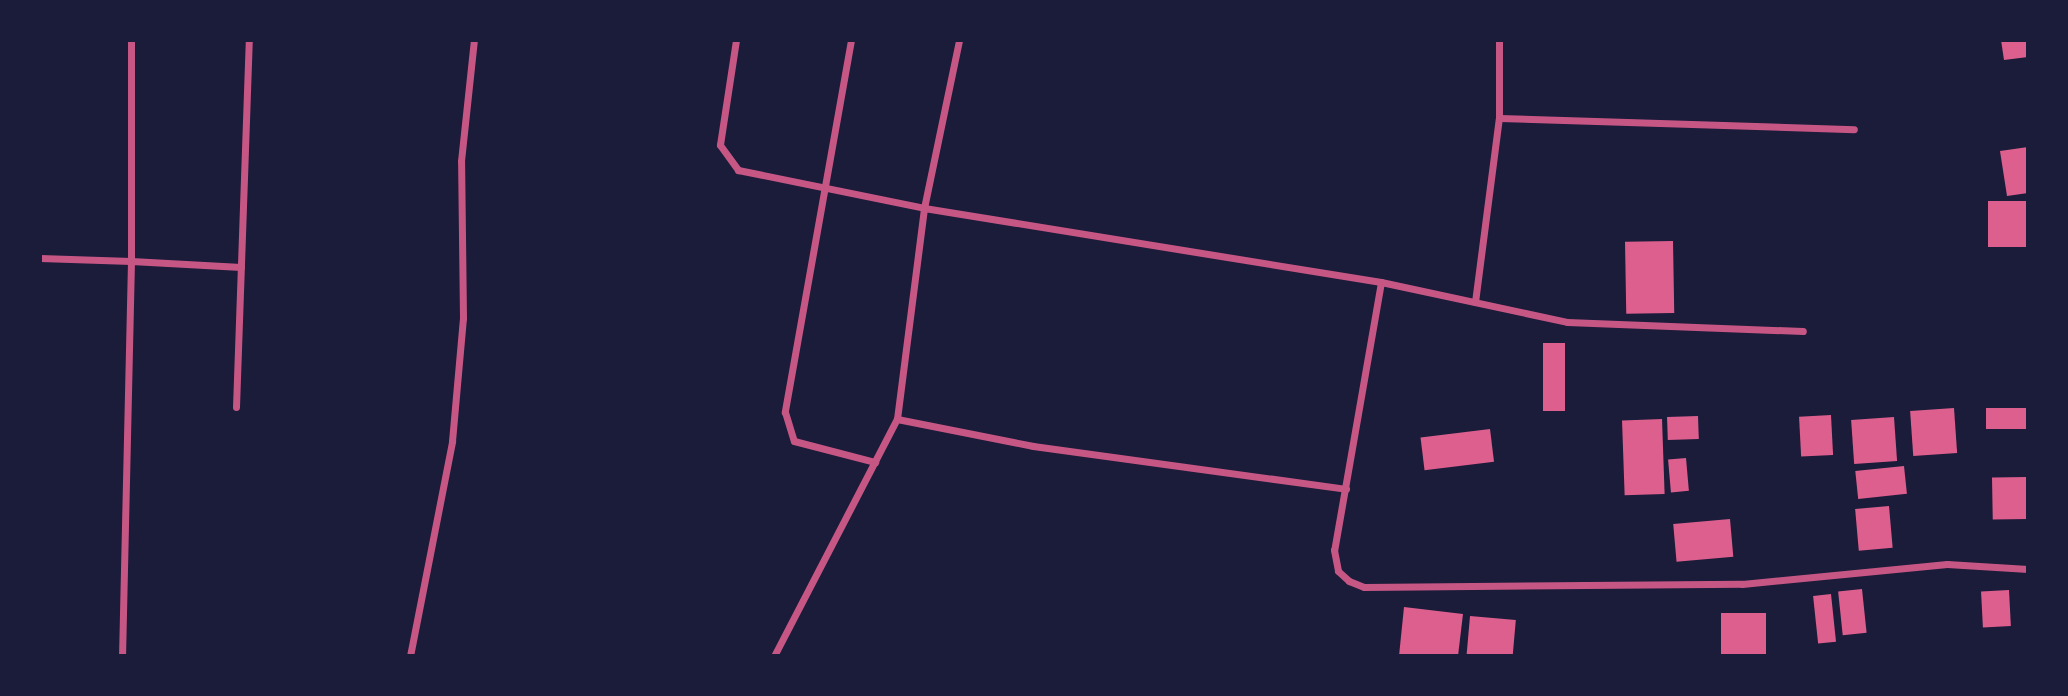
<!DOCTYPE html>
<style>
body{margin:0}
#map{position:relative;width:2068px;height:696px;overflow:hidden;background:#1b1b3a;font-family:"Playfair Display",serif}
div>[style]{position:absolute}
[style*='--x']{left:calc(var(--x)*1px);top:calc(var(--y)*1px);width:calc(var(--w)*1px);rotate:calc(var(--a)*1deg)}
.building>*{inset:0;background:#dd5f8e;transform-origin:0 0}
.minor>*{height:7px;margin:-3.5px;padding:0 3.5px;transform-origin:3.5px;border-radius:3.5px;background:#c65784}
span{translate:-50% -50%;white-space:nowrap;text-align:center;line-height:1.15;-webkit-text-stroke:5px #1b1b3a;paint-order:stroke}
.frame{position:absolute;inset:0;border:42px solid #1b1b3a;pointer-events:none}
</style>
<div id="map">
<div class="building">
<div style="clip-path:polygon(2001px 40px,2028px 40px,2028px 57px,2004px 60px)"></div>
<div style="clip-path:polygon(2028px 147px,2028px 193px,2007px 196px,2000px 151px)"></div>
<div style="left:2028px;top:201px;width:46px;height:40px;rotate:90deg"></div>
<div style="left:1673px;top:241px;width:72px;height:48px;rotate:89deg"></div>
<div style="left:1543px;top:343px;width:22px;height:68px"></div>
<div style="left:1954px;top:408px;width:45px;height:44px;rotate:86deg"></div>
<div style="left:2028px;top:408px;width:21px;height:42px;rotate:90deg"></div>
<div style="left:1831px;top:415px;width:40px;height:32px;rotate:87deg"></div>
<div style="left:1698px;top:416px;width:23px;height:31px;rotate:88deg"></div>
<div style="left:1894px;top:417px;width:44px;height:43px;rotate:86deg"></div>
<div style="left:1662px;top:419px;width:75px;height:40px;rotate:88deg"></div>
<div style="left:1490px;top:429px;width:33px;height:70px;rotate:83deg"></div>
<div style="left:1686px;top:458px;width:33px;height:18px;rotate:85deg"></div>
<div style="left:1904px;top:466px;width:28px;height:49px;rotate:84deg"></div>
<div style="left:2027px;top:477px;width:42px;height:35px;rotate:89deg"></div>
<div style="left:1889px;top:506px;width:42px;height:34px;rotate:85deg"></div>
<div style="left:1730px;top:519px;width:38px;height:57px;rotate:85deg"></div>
<div style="left:1862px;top:589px;width:44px;height:24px;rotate:84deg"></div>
<div style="left:2009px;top:590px;width:36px;height:28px;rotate:87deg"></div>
<div style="left:1831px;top:594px;width:48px;height:18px;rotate:84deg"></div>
<div style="clip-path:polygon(1404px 607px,1463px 614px,1458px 656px,1399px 656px)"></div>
<div style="left:1721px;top:613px;width:45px;height:43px"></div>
<div style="left:1470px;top:616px;width:46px;height:40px;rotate:5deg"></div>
</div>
<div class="minor">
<div style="--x:131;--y:40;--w:221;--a:90"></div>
<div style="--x:131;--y:261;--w:110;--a:3.1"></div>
<div style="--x:736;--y:40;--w:106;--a:98.7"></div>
<div style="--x:720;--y:145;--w:31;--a:54"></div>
<div style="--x:738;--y:170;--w:190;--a:11.5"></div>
<div style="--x:924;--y:208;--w:172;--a:-78.2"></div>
<div style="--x:851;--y:40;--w:378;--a:100.1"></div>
<div style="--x:785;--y:412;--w:30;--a:73"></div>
<div style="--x:794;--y:441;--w:84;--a:14.5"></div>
<div style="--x:1499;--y:118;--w:355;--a:1.8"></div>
<div style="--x:40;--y:258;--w:91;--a:1.9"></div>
<div style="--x:131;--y:261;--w:395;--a:91.3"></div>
<div style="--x:1381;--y:282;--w:272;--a:99.9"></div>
<div style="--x:1334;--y:550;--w:21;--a:79"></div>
<div style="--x:1338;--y:571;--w:15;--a:42"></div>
<div style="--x:1349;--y:581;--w:16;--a:22"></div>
<div style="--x:1364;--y:587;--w:378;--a:-0.5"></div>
<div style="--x:1742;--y:584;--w:206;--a:-5.6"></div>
<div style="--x:1947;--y:564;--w:81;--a:3.5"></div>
<div style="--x:1475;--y:302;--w:186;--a:-82.6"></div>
<div style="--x:1499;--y:118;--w:78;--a:-90"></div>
<div style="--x:236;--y:407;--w:367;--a:-88"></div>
<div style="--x:897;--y:419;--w:139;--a:11.2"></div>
<div style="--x:1033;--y:446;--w:316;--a:7.8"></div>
<div style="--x:410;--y:656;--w:219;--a:-78.9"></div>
<div style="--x:452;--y:441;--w:123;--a:-84.9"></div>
<div style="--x:463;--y:318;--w:157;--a:-90.7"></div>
<div style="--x:461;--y:161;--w:122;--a:-83.9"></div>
<div style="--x:774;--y:656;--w:267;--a:-62.6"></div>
<div style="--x:897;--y:419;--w:213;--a:-82.7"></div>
<div style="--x:924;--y:208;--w:463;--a:9.2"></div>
<div style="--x:1381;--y:282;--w:190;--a:12.1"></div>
<div style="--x:1567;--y:322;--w:236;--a:2.2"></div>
</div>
<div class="frame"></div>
</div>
